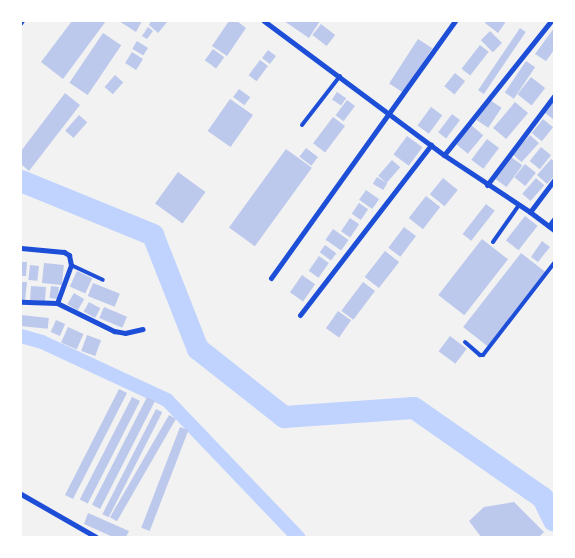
<!DOCTYPE html>
<style>
body{margin:0}
#map{position:relative;width:575px;height:558px;overflow:hidden;background:#f2f2f2;font-family:"Public Sans",sans-serif}
div>[style]{position:absolute}
[style*='--x']{left:calc(var(--x)*1px);top:calc(var(--y)*1px);width:calc(var(--w)*1px);rotate:calc(var(--a)*1deg)}
.canal>*{height:14px;margin:-7px;padding:0 7px;transform-origin:7px;border-radius:7px;background:#bfd3fe}
.river>*{height:22px;margin:-11px;padding:0 11px;transform-origin:11px;border-radius:11px;background:#bfd3fe}
.building>*{inset:0;background:#bdc9ec;transform-origin:0 0}
.service>*{height:4px;margin:-2px;padding:0 2px;transform-origin:2px;border-radius:2px;background:#1d4ed8}
.minor>*{height:5px;margin:-2.5px;padding:0 2.5px;transform-origin:2.5px;border-radius:2.5px;background:#1d4ed8}
span{translate:-50% -50%;white-space:nowrap;text-align:center;line-height:1.15;-webkit-text-stroke:5px #fff;paint-order:stroke}
.frame{position:absolute;inset:0;border:22px solid #fff;pointer-events:none}
</style>
<div id="map">
<div class="canal">
<div style="--x:21;--y:336;--w:22;--a:16"></div>
<div style="--x:42;--y:342;--w:138;--a:24.9"></div>
<div style="--x:167;--y:400;--w:190;--a:46.3"></div>
</div>
<div class="river">
<div style="--x:21;--y:181;--w:143;--a:22.2"></div>
<div style="--x:153;--y:235;--w:123;--a:68.5"></div>
<div style="--x:198;--y:349;--w:110;--a:38.3"></div>
<div style="--x:284;--y:417;--w:130;--a:-4"></div>
<div style="--x:414;--y:408;--w:157;--a:34.9"></div>
<div style="--x:543;--y:498;--w:25;--a:64"></div>
</div>
<div class="building">
<div style="clip-path:polygon(72px 21px,106px 21px,63px 79px,41px 62px)"></div>
<div style="clip-path:polygon(119px 21px,142px 21px,136px 32px)"></div>
<div style="clip-path:polygon(151px 21px,168px 21px,158px 33px,149px 25px)"></div>
<div style="clip-path:polygon(229px 21px,237px 21px,246px 28px,227px 56px,212px 46px)"></div>
<div style="clip-path:polygon(284px 21px,320px 21px,309px 38px)"></div>
<div style="clip-path:polygon(486px 21px,504px 21px,505px 23px,498px 33px,485px 23px)"></div>
<div style="left:321px;top:24px;width:18px;height:14px;rotate:38deg"></div>
<div style="clip-path:polygon(148px 27px,153px 31px,147px 39px,142px 36px)"></div>
<div style="left:520px;top:28px;width:7px;height:75px;rotate:34deg"></div>
<div style="clip-path:polygon(554px 28px,554px 50px,546px 61px,535px 54px)"></div>
<div style="left:490px;top:31px;width:17px;height:13px;rotate:45deg"></div>
<div style="left:103px;top:33px;width:22px;height:60px;rotate:34deg"></div>
<div style="left:418px;top:39px;width:17px;height:53px;rotate:33deg"></div>
<div style="left:137px;top:41px;width:13px;height:9px;rotate:32deg"></div>
<div style="left:480px;top:45px;width:11px;height:30px;rotate:38deg"></div>
<div style="left:213px;top:49px;width:14px;height:14px;rotate:36deg"></div>
<div style="left:268px;top:50px;width:10px;height:10px;rotate:37deg"></div>
<div style="left:132px;top:52px;width:13px;height:13px;rotate:32deg"></div>
<div style="left:260px;top:60px;width:10px;height:19px;rotate:37deg"></div>
<div style="left:526px;top:61px;width:11px;height:38px;rotate:34deg"></div>
<div style="left:455px;top:73px;width:13px;height:17px;rotate:39deg"></div>
<div style="left:115px;top:75px;width:11px;height:16px;rotate:41deg"></div>
<div style="left:531px;top:77px;width:18px;height:22px;rotate:38deg"></div>
<div style="left:239px;top:89px;width:14px;height:10px;rotate:36deg"></div>
<div style="left:337px;top:92px;width:11px;height:9px;rotate:34deg"></div>
<div style="clip-path:polygon(65px 93px,80px 105px,29px 171px,21px 164px,21px 151px)"></div>
<div style="left:230px;top:99px;width:28px;height:39px;rotate:35deg"></div>
<div style="clip-path:polygon(554px 99px,554px 120px,544px 112px)"></div>
<div style="left:347px;top:100px;width:10px;height:19px;rotate:37deg"></div>
<div style="left:490px;top:100px;width:14px;height:24px;rotate:34deg"></div>
<div style="left:515px;top:102px;width:17px;height:34px;rotate:40deg"></div>
<div style="left:431px;top:107px;width:14px;height:23px;rotate:36deg"></div>
<div style="left:452px;top:114px;width:10px;height:23px;rotate:37deg"></div>
<div style="left:79px;top:115px;width:11px;height:21px;rotate:41deg"></div>
<div style="left:333px;top:117px;width:15px;height:33px;rotate:37deg"></div>
<div style="left:543px;top:119px;width:13px;height:18px;rotate:39deg"></div>
<div style="left:471px;top:125px;width:16px;height:24px;rotate:40deg"></div>
<div style="left:530px;top:135px;width:12px;height:26px;rotate:42deg"></div>
<div style="left:407px;top:136px;width:19px;height:23px;rotate:36deg"></div>
<div style="left:487px;top:139px;width:15px;height:26px;rotate:37deg"></div>
<div style="left:541px;top:147px;width:13px;height:18px;rotate:39deg"></div>
<div style="left:306px;top:148px;width:15px;height:11px;rotate:37deg"></div>
<div style="left:286px;top:149px;width:32px;height:97px;rotate:36deg"></div>
<div style="left:511px;top:157px;width:14px;height:27px;rotate:36deg"></div>
<div style="clip-path:polygon(551px 159px,554px 161px,554px 176px,547px 184px,537px 175px)"></div>
<div style="left:392px;top:160px;width:11px;height:21px;rotate:41deg"></div>
<div style="left:525px;top:164px;width:14px;height:17px;rotate:39deg"></div>
<div style="left:178px;top:172px;width:34px;height:39px;rotate:36deg"></div>
<div style="left:377px;top:177px;width:12px;height:8px;rotate:31deg"></div>
<div style="left:443px;top:178px;width:19px;height:21px;rotate:39deg"></div>
<div style="left:536px;top:178px;width:11px;height:21px;rotate:41deg"></div>
<div style="left:366px;top:190px;width:16px;height:12px;rotate:35deg"></div>
<div style="left:426px;top:196px;width:18px;height:28px;rotate:38deg"></div>
<div style="left:359px;top:203px;width:11px;height:13px;rotate:34deg"></div>
<div style="left:486px;top:204px;width:11px;height:38px;rotate:38deg"></div>
<div style="left:525px;top:216px;width:16px;height:31px;rotate:38deg"></div>
<div style="left:350px;top:218px;width:11px;height:16px;rotate:34deg"></div>
<div style="left:404px;top:227px;width:15px;height:26px;rotate:37deg"></div>
<div style="left:333px;top:229px;width:19px;height:13px;rotate:35deg"></div>
<div style="left:482px;top:239px;width:33px;height:71px;rotate:38deg"></div>
<div style="clip-path:polygon(542px 241px,550px 247px,538px 262px,531px 257px)"></div>
<div style="left:325px;top:245px;width:14px;height:9px;rotate:36deg"></div>
<div style="left:385px;top:251px;width:18px;height:33px;rotate:38deg"></div>
<div style="left:521px;top:253px;width:31px;height:94px;rotate:38deg"></div>
<div style="left:319px;top:256px;width:12px;height:18px;rotate:35deg"></div>
<div style="clip-path:polygon(21px 262px,27px 262px,26px 276px,21px 276px)"></div>
<div style="left:44px;top:263px;width:20px;height:20px;rotate:6deg"></div>
<div style="left:30px;top:265px;width:9px;height:15px;rotate:6deg"></div>
<div style="left:77px;top:271px;width:17px;height:17px;rotate:25deg"></div>
<div style="left:302px;top:275px;width:16px;height:21px;rotate:35deg"></div>
<div style="clip-path:polygon(21px 282px,27px 282px,25px 301px,21px 301px)"></div>
<div style="left:363px;top:282px;width:15px;height:36px;rotate:37deg"></div>
<div style="left:93px;top:283px;width:29px;height:14px;rotate:22deg"></div>
<div style="left:31px;top:286px;width:15px;height:14px;rotate:4deg"></div>
<div style="left:51px;top:286px;width:8px;height:12px;rotate:7deg"></div>
<div style="left:74px;top:293px;width:12px;height:13px;rotate:31deg"></div>
<div style="left:89px;top:302px;width:13px;height:11px;rotate:29deg"></div>
<div style="left:104px;top:307px;width:25px;height:12px;rotate:23deg"></div>
<div style="left:338px;top:311px;width:16px;height:21px;rotate:35deg"></div>
<div style="left:21px;top:315px;width:28px;height:11px;rotate:6deg"></div>
<div style="left:56px;top:320px;width:10px;height:13px;rotate:24deg"></div>
<div style="left:68px;top:327px;width:17px;height:17px;rotate:24deg"></div>
<div style="left:87px;top:335px;width:15px;height:17px;rotate:20deg"></div>
<div style="left:450px;top:336px;width:21px;height:19px;rotate:37deg"></div>
<div style="left:119px;top:389px;width:9px;height:119px;rotate:27deg"></div>
<div style="left:132px;top:397px;width:9px;height:115px;rotate:27deg"></div>
<div style="left:147px;top:397px;width:9px;height:121px;rotate:27deg"></div>
<div style="left:156px;top:409px;width:7px;height:118px;rotate:27deg"></div>
<div style="left:169px;top:415px;width:8px;height:118px;rotate:30deg"></div>
<div style="left:180px;top:427px;width:9px;height:108px;rotate:21deg"></div>
<div style="clip-path:polygon(514px 502px,544px 532px,539px 537px,481px 537px,469px 521px,484px 507px)"></div>
<div style="clip-path:polygon(88px 513px,129px 531px,126px 537px,113px 537px,84px 524px)"></div>
</div>
<div class="service">
<div style="--x:21;--y:24;--w:4;--a:-56"></div>
<div style="--x:302;--y:125;--w:62;--a:-52.2"></div>
<div style="--x:493;--y:242;--w:45;--a:-54.9"></div>
<div style="--x:71;--y:265;--w:35;--a:25"></div>
<div style="--x:465;--y:342;--w:20;--a:41"></div>
<div style="--x:480;--y:355;--w:3;--a:0"></div>
<div style="--x:483;--y:355;--w:116;--a:-52.3"></div>
</div>
<div class="minor">
<div style="--x:264;--y:21;--w:224;--a:36.7"></div>
<div style="--x:444;--y:155;--w:103;--a:33.5"></div>
<div style="--x:530;--y:212;--w:30;--a:37"></div>
<div style="--x:444;--y:155;--w:171;--a:-51.4"></div>
<div style="--x:487;--y:185;--w:111;--a:-53"></div>
<div style="--x:530;--y:212;--w:40;--a:-53"></div>
<div style="--x:549;--y:226;--w:9;--a:-54"></div>
<div style="--x:21;--y:248;--w:43;--a:5.3"></div>
<div style="--x:64;--y:252;--w:6;--a:31"></div>
<div style="--x:69;--y:255;--w:10;--a:79"></div>
<div style="--x:71;--y:265;--w:40;--a:110.2"></div>
<div style="--x:57;--y:303;--w:36;--a:-178"></div>
<div style="--x:271;--y:278;--w:316;--a:-54.4"></div>
<div style="--x:57;--y:303;--w:64;--a:26.2"></div>
<div style="--x:114;--y:331;--w:11;--a:10"></div>
<div style="--x:125;--y:333;--w:18;--a:-13"></div>
<div style="--x:300;--y:315;--w:215;--a:-52.4"></div>
<div style="--x:21;--y:494;--w:86;--a:29.8"></div>
</div>
<div class="frame"></div>
</div>
